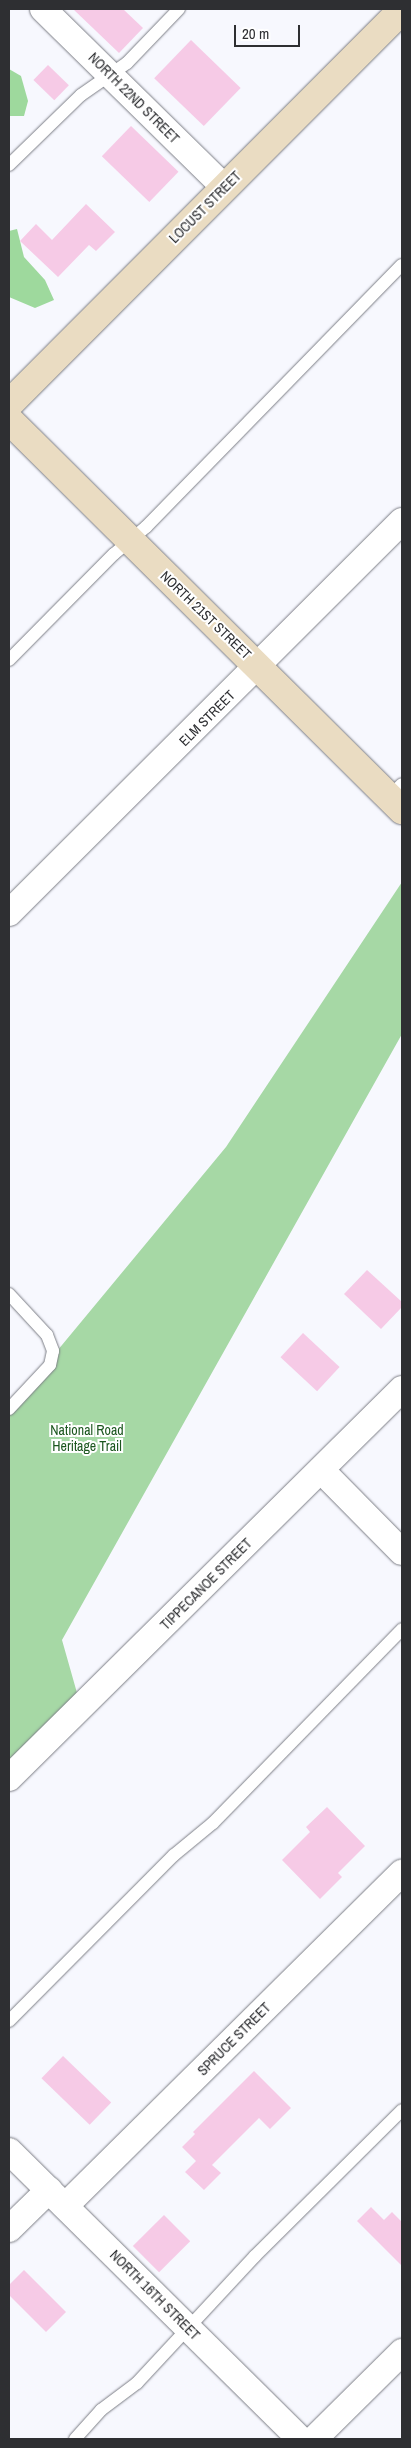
<!DOCTYPE html>
<style>
body{margin:0}
#map{position:relative;width:411px;height:2448px;overflow:hidden;background:#f7f8fe;font-family:"Archivo Narrow",sans-serif}
div>[style]{position:absolute}
[style*='--x']{left:calc(var(--x)*1px);top:calc(var(--y)*1px);width:calc(var(--w)*1px);rotate:calc(var(--a)*1deg)}
.green>*{inset:0;background:#a6d8a5}
.forest>*{inset:0;background:#9ed99d}
.building>*{inset:0;background:#f6cae6;transform-origin:0 0}
.roads{filter:drop-shadow(0 0 1px #7c7e86) drop-shadow(0 0 1px #7c7e86)}
.lane>*{height:12px;margin:-6px;padding:0 6px;transform-origin:6px;border-radius:6px;background:#fff}
.street>*{height:26px;margin:-13px;padding:0 13px;transform-origin:13px;border-radius:13px;background:#fff}
.secondary>*{height:28px;margin:-14px;padding:0 14px;transform-origin:14px;border-radius:14px;background:#eadcc2}
span{translate:-50% -50%;white-space:nowrap;text-align:center;line-height:1.15;-webkit-text-stroke:4px #fff;paint-order:stroke}
.street-label{font-size:14px;color:#2e2f32}
.park-label{font-size:14px;color:#1b561e}
.frame{position:absolute;inset:0;border:10px solid #2e2f32;pointer-events:none}
.scale{position:absolute;left:234px;top:25px;width:66px;height:22px;box-sizing:border-box;border:2px solid #2e2f32;border-top:0;padding-left:6px;font-size:15px;line-height:18px;white-space:nowrap;color:#2e2f32;-webkit-text-stroke:4px #fff;paint-order:stroke}
</style>
<div id="map">
<div class="green">
<div style="clip-path:polygon(402px 882px,402px 1034px,62px 1640px,81px 1707px,9px 1778px,9px 1409px,226px 1147px)"></div>
</div>
<div class="forest">
<div style="clip-path:polygon(9px 69px,21px 76px,28px 101px,24px 116px,9px 116px)"></div>
<div style="clip-path:polygon(17px 229px,24px 257px,45px 280px,54px 300px,35px 308px,9px 297px,9px 231px)"></div>
</div>
<div class="building">
<div style="clip-path:polygon(73px 9px,123px 9px,143px 28px,119px 53px)"></div>
<div style="left:191px;top:40px;width:69px;height:53px;rotate:44deg"></div>
<div style="left:48px;top:65px;width:29px;height:21px;rotate:44deg"></div>
<div style="left:131px;top:126px;width:66px;height:42px;rotate:44deg"></div>
<div style="clip-path:polygon(86px 204px,115px 232px,96px 251px,89px 245px,58px 277px,20px 241px,36px 224px,52px 240px)"></div>
<div style="clip-path:polygon(367px 1270px,402px 1302px,402px 1307px,381px 1329px,344px 1294px)"></div>
<div style="left:303px;top:1333px;width:50px;height:33px;rotate:43deg"></div>
<div style="clip-path:polygon(327px 1807px,365px 1846px,338px 1873px,342px 1877px,320px 1899px,282px 1860px,310px 1832px,306px 1827px)"></div>
<div style="left:63px;top:2056px;width:67px;height:31px;rotate:44deg"></div>
<div style="clip-path:polygon(254px 2071px,291px 2108px,270px 2129px,259px 2118px,212px 2165px,221px 2173px,204px 2190px,185px 2172px,196px 2161px,182px 2147px,195px 2134px,193px 2132px)"></div>
<div style="clip-path:polygon(371px 2207px,384px 2220px,392px 2212px,402px 2222px,402px 2266px,357px 2221px)"></div>
<div style="left:164px;top:2215px;width:37px;height:44px;rotate:45deg"></div>
<div style="clip-path:polygon(24px 2270px,66px 2312px,46px 2332px,9px 2295px,9px 2285px)"></div>
</div>
<div class="roads">
<div class="lane">
<div style="--x:9;--y:165;--w:100;--a:-44.2"></div>
<div style="--x:81;--y:95;--w:56;--a:-34.8"></div>
<div style="--x:127;--y:63;--w:75;--a:-46.1"></div>
<div style="--x:9;--y:660;--w:149;--a:-45.3"></div>
<div style="--x:114;--y:554;--w:42;--a:-40.2"></div>
<div style="--x:146;--y:527;--w:366;--a:-45.7"></div>
<div style="--x:389;--y:797;--w:18;--a:-45"></div>
<div style="--x:9;--y:1294;--w:56;--a:47.2"></div>
<div style="--x:47;--y:1335;--w:17;--a:69"></div>
<div style="--x:53;--y:1351;--w:14;--a:102"></div>
<div style="--x:50;--y:1365;--w:60;--a:133"></div>
<div style="--x:9;--y:2021;--w:234;--a:-45.2"></div>
<div style="--x:174;--y:1855;--w:50;--a:-39.4"></div>
<div style="--x:213;--y:1823;--w:271;--a:-45.7"></div>
<div style="--x:75;--y:2439;--w:39;--a:-48"></div>
<div style="--x:101;--y:2410;--w:45;--a:-36.9"></div>
<div style="--x:137;--y:2383;--w:173;--a:-47.1"></div>
<div style="--x:255;--y:2256;--w:207;--a:-44.8"></div>
</div>
<div class="street">
<div style="--x:43;--y:9;--w:255;--a:44.5"></div>
<div style="--x:9;--y:913;--w:555;--a:-44.93"></div>
<div style="--x:321;--y:1470;--w:115;--a:45.4"></div>
<div style="--x:9;--y:1778;--w:553;--a:-44.71"></div>
<div style="--x:9;--y:2151;--w:409;--a:44.7"></div>
<div style="--x:65;--y:2206;--w:474;--a:-44.7"></div>
<div style="--x:9;--y:2229;--w:56;--a:-44.3"></div>
<div style="--x:314;--y:2439;--w:124;--a:-44.7"></div>
</div>
<div class="secondary">
<div style="--x:9;--y:404;--w:556;--a:-45.07"></div>
<div style="--x:9;--y:420;--w:554;--a:44.78"></div>
</div>
</div>
<div class="street-label">
<span style="left:134px;top:98px;rotate:45deg">NORTH 22ND STREET</span>
<span style="left:205px;top:207px;rotate:-45deg">LOCUST STREET</span>
<span style="left:206px;top:615px;rotate:44deg">NORTH 21ST STREET</span>
<span style="left:207px;top:718px;rotate:-45deg">ELM STREET</span>
<span style="left:206px;top:1584px;rotate:-45deg">TIPPECANOE STREET</span>
<span style="left:234px;top:2039px;rotate:-45deg">SPRUCE STREET</span>
<span style="left:155px;top:2295px;rotate:45deg">NORTH 16TH STREET</span>
</div>
<div class="park-label">
<span style="left:87px;top:1438px">National Road<br>Heritage Trail</span>
</div>
<div class="frame"></div>
<div class="scale">20 m</div>
</div>
